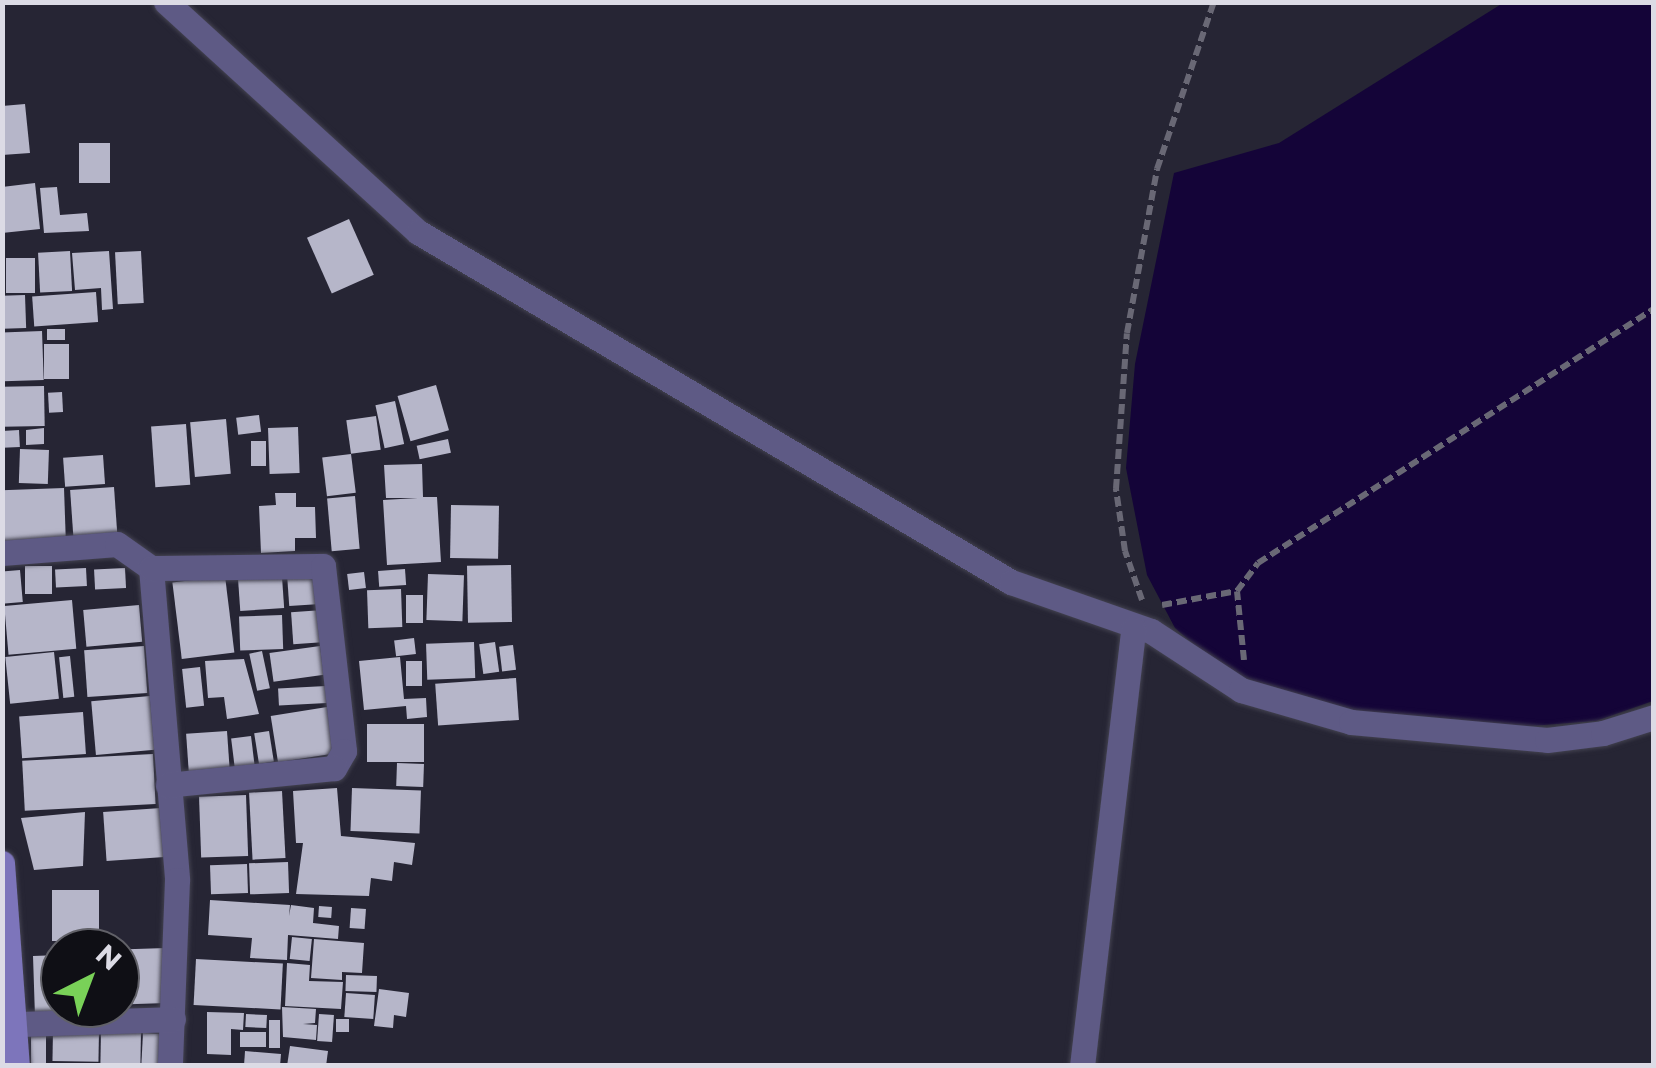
<!DOCTYPE html>
<style>
body{margin:0}
#map{position:relative;width:1656px;height:1068px;overflow:hidden;background:#262534;font-family:Montserrat,sans-serif}
div>[style]{position:absolute}
[style*='--x']{left:calc(var(--x)*1px);top:calc(var(--y)*1px);width:calc(var(--w)*1px);rotate:calc(var(--a)*1deg)}
.water>*{inset:0;background:#140438}
.building>*{inset:0;background:#b6b6c9;transform-origin:0 0}
.path>*{height:6px;margin-top:-3px;transform-origin:0;background:repeating-linear-gradient(90deg,#696875 0 10px,transparent 0 15px)}
.roads{filter:drop-shadow(0 0 2px #434250) drop-shadow(0 0 2px #434250)}
.street>*{height:25px;margin:-12.5px;padding:0 12.5px;transform-origin:12.5px;border-radius:12.5px;background:#5e5a85}
.secondary>*{height:25px;margin:-12.5px;padding:0 12.5px;transform-origin:12.5px;border-radius:12.5px;background:#7d75bb}
span{translate:-50% -50%;white-space:nowrap;text-align:center;line-height:1.15;-webkit-text-stroke:10px #0f0f15;paint-order:stroke}
.frame{position:absolute;inset:0;border:5px solid #dcdbe5;pointer-events:none}
.north{position:absolute;left:40px;top:928px;width:100px;height:100px;box-sizing:border-box;background:#0f0f15;border:2px solid #616168;border-radius:50%;rotate:42deg;font-size:28px;font-weight:700;line-height:40px;text-align:center;color:#dcdbe5}
.north::after{content:'';display:block;margin:auto;width:35px;height:45px;background:#79d158;clip-path:polygon(50% 0,100% 100%,50% 72%,0 100%)}
</style>
<div id="map">
<div class="water">
<div style="clip-path:polygon(1503px 3px,1653px 3px,1653px 701px,1596px 721px,1516px 727px,1353px 713px,1265px 691px,1216px 664px,1175px 628px,1147px 575px,1126px 468px,1135px 364px,1174px 173px,1279px 143px)"></div>
</div>
<div class="building">
<div style="clip-path:polygon(25px 104px,30px 153px,2px 155px,2px 106px)"></div>
<div style="left:79px;top:143px;width:31px;height:40px"></div>
<div style="clip-path:polygon(35px 183px,40px 229px,2px 233px,2px 187px)"></div>
<div style="clip-path:polygon(57px 187px,60px 215px,87px 213px,89px 231px,44px 233px,40px 188px)"></div>
<div style="left:349px;top:219px;width:61px;height:46px;rotate:66deg"></div>
<div style="left:70px;top:251px;width:40px;height:32px;rotate:87deg"></div>
<div style="clip-path:polygon(109px 251px,113px 309px,102px 310px,101px 288px,75px 290px,72px 253px)"></div>
<div style="left:141px;top:251px;width:52px;height:26px;rotate:87deg"></div>
<div style="left:6px;top:258px;width:29px;height:35px"></div>
<div style="left:96px;top:292px;width:30px;height:64px;rotate:86deg"></div>
<div style="left:25px;top:295px;width:33px;height:23px;rotate:88deg"></div>
<div style="left:65px;top:329px;width:11px;height:18px;rotate:90deg"></div>
<div style="left:42px;top:331px;width:49px;height:40px;rotate:88deg"></div>
<div style="left:44px;top:344px;width:25px;height:35px"></div>
<div style="left:436px;top:385px;width:47px;height:40px;rotate:74deg"></div>
<div style="left:44px;top:386px;width:40px;height:42px;rotate:89deg"></div>
<div style="left:62px;top:392px;width:20px;height:14px;rotate:87deg"></div>
<div style="left:395px;top:401px;width:44px;height:20px;rotate:78deg"></div>
<div style="left:259px;top:415px;width:17px;height:23px;rotate:83deg"></div>
<div style="left:376px;top:416px;width:34px;height:30px;rotate:82deg"></div>
<div style="left:226px;top:419px;width:55px;height:36px;rotate:85deg"></div>
<div style="left:186px;top:424px;width:61px;height:35px;rotate:86deg"></div>
<div style="left:298px;top:427px;width:46px;height:30px;rotate:88deg"></div>
<div style="clip-path:polygon(44px 428px,44px 444px,26px 445px,26px 430px)"></div>
<div style="left:19px;top:430px;width:17px;height:17px;rotate:87deg"></div>
<div style="left:448px;top:439px;width:14px;height:32px;rotate:78deg"></div>
<div style="left:251px;top:441px;width:15px;height:25px"></div>
<div style="left:20px;top:449px;width:29px;height:34px;rotate:2deg"></div>
<div style="left:351px;top:454px;width:39px;height:29px;rotate:83deg"></div>
<div style="left:103px;top:455px;width:29px;height:40px;rotate:86deg"></div>
<div style="clip-path:polygon(422px 464px,423px 497px,437px 497px,441px 562px,387px 565px,383px 500px,418px 498px,386px 498px,384px 465px)"></div>
<div style="left:114px;top:487px;width:46px;height:44px;rotate:86deg"></div>
<div style="left:64px;top:488px;width:52px;height:62px;rotate:88deg"></div>
<div style="clip-path:polygon(275px 493px,296px 493px,296px 507px,315px 507px,316px 538px,295px 538px,295px 551px,261px 553px,259px 506px,276px 505px)"></div>
<div style="left:355px;top:496px;width:53px;height:28px;rotate:85deg"></div>
<div style="left:451px;top:505px;width:48px;height:53px;rotate:1deg"></div>
<div style="left:511px;top:565px;width:57px;height:44px;rotate:89deg"></div>
<div style="left:25px;top:566px;width:27px;height:28px"></div>
<div style="left:86px;top:568px;width:18px;height:31px;rotate:87deg"></div>
<div style="left:125px;top:568px;width:20px;height:31px;rotate:87deg"></div>
<div style="left:405px;top:569px;width:16px;height:27px;rotate:86deg"></div>
<div style="left:20px;top:570px;width:32px;height:18px;rotate:85deg"></div>
<div style="left:364px;top:572px;width:16px;height:17px;rotate:83deg"></div>
<div style="left:318px;top:573px;width:31px;height:31px;rotate:86deg"></div>
<div style="left:428px;top:574px;width:36px;height:46px;rotate:2deg"></div>
<div style="left:225px;top:576px;width:77px;height:53px;rotate:83deg"></div>
<div style="left:282px;top:577px;width:31px;height:44px;rotate:86deg"></div>
<div style="left:401px;top:589px;width:38px;height:34px;rotate:88deg"></div>
<div style="left:406px;top:595px;width:17px;height:28px"></div>
<div style="left:72px;top:600px;width:49px;height:68px;rotate:85deg"></div>
<div style="left:139px;top:605px;width:37px;height:56px;rotate:85deg"></div>
<div style="left:323px;top:610px;width:32px;height:32px;rotate:86deg"></div>
<div style="left:282px;top:615px;width:34px;height:43px;rotate:88deg"></div>
<div style="left:414px;top:638px;width:16px;height:20px;rotate:83deg"></div>
<div style="left:474px;top:642px;width:36px;height:48px;rotate:88deg"></div>
<div style="left:495px;top:642px;width:30px;height:16px;rotate:82deg"></div>
<div style="left:513px;top:645px;width:25px;height:14px;rotate:83deg"></div>
<div style="left:144px;top:646px;width:47px;height:60px;rotate:86deg"></div>
<div style="left:320px;top:646px;width:29px;height:51px;rotate:82deg"></div>
<div style="left:262px;top:651px;width:38px;height:13px;rotate:78deg"></div>
<div style="left:54px;top:652px;width:47px;height:49px;rotate:84deg"></div>
<div style="left:70px;top:656px;width:41px;height:11px;rotate:84deg"></div>
<div style="clip-path:polygon(400px 657px,404px 699px,426px 698px,427px 717px,407px 719px,406px 706px,364px 710px,359px 661px)"></div>
<div style="clip-path:polygon(244px 659px,259px 714px,227px 719px,224px 697px,208px 698px,205px 661px)"></div>
<div style="left:406px;top:661px;width:16px;height:25px"></div>
<div style="left:200px;top:667px;width:39px;height:18px;rotate:84deg"></div>
<div style="left:516px;top:678px;width:42px;height:81px;rotate:86deg"></div>
<div style="left:326px;top:686px;width:17px;height:48px;rotate:87deg"></div>
<div style="left:150px;top:696px;width:54px;height:59px;rotate:85deg"></div>
<div style="left:327px;top:707px;width:47px;height:57px;rotate:81deg"></div>
<div style="left:83px;top:712px;width:42px;height:64px;rotate:86deg"></div>
<div style="left:367px;top:724px;width:57px;height:38px"></div>
<div style="left:227px;top:731px;width:39px;height:41px;rotate:86deg"></div>
<div style="left:269px;top:731px;width:31px;height:15px;rotate:81deg"></div>
<div style="left:251px;top:736px;width:35px;height:20px;rotate:83deg"></div>
<div style="left:153px;top:754px;width:50px;height:131px;rotate:87deg"></div>
<div style="left:397px;top:763px;width:27px;height:23px;rotate:2deg"></div>
<div style="clip-path:polygon(337px 788px,341px 836px,415px 843px,412px 865px,394px 862px,392px 881px,371px 878px,369px 896px,296px 894px,303px 843px,296px 843px,293px 791px)"></div>
<div style="left:352px;top:788px;width:69px;height:43px;rotate:2deg"></div>
<div style="left:282px;top:791px;width:67px;height:33px;rotate:87deg"></div>
<div style="left:246px;top:795px;width:61px;height:47px;rotate:88deg"></div>
<div style="left:161px;top:808px;width:49px;height:58px;rotate:86deg"></div>
<div style="clip-path:polygon(85px 812px,83px 866px,34px 870px,21px 818px)"></div>
<div style="left:288px;top:862px;width:31px;height:39px;rotate:88deg"></div>
<div style="left:247px;top:864px;width:29px;height:37px;rotate:88deg"></div>
<div style="left:52px;top:890px;width:47px;height:51px"></div>
<div style="clip-path:polygon(210px 900px,290px 905px,289px 916px,291px 905px,314px 908px,313px 923px,339px 926px,338px 939px,288px 935px,287px 960px,250px 958px,252px 938px,208px 935px)"></div>
<div style="left:319px;top:906px;width:13px;height:11px;rotate:4deg"></div>
<div style="left:351px;top:908px;width:15px;height:20px;rotate:4deg"></div>
<div style="left:292px;top:937px;width:20px;height:22px;rotate:6deg"></div>
<div style="clip-path:polygon(314px 939px,364px 943px,362px 973px,342px 972px,342px 980px,311px 978px)"></div>
<div style="left:166px;top:948px;width:55px;height:46px;rotate:88deg"></div>
<div style="clip-path:polygon(60px 955px,60px 1008px,103px 1008px,104px 1015px,35px 1017px,33px 956px)"></div>
<div style="left:196px;top:959px;width:87px;height:46px;rotate:3deg"></div>
<div style="clip-path:polygon(287px 963px,310px 965px,309px 981px,343px 982px,341px 1009px,285px 1006px)"></div>
<div style="left:346px;top:975px;width:31px;height:16px;rotate:2deg"></div>
<div style="clip-path:polygon(379px 989px,409px 993px,406px 1017px,394px 1015px,393px 1028px,374px 1026px)"></div>
<div style="left:346px;top:993px;width:29px;height:24px;rotate:4deg"></div>
<div style="clip-path:polygon(282px 1007px,316px 1009px,315px 1023px,303px 1024px,317px 1025px,316px 1040px,283px 1037px)"></div>
<div style="clip-path:polygon(207px 1012px,244px 1013px,243px 1030px,231px 1029px,231px 1055px,207px 1054px)"></div>
<div style="left:246px;top:1014px;width:21px;height:13px;rotate:3deg"></div>
<div style="left:319px;top:1014px;width:15px;height:27px;rotate:4deg"></div>
<div style="left:336px;top:1019px;width:13px;height:13px"></div>
<div style="left:269px;top:1020px;width:11px;height:28px"></div>
<div style="left:53px;top:1030px;width:46px;height:31px;rotate:1deg"></div>
<div style="left:101px;top:1030px;width:40px;height:36px;rotate:1deg"></div>
<div style="left:31px;top:1032px;width:15px;height:33px"></div>
<div style="left:240px;top:1032px;width:26px;height:15px"></div>
<div style="left:143px;top:1033px;width:19px;height:33px;rotate:3deg"></div>
<div style="clip-path:polygon(290px 1046px,328px 1051px,326px 1066px,287px 1066px)"></div>
<div style="clip-path:polygon(245px 1051px,281px 1054px,280px 1066px,244px 1066px)"></div>
</div>
<div class="path">
<div style="--x:1142;--y:600;--w:52;--a:-109.1"></div>
<div style="--x:1125;--y:551;--w:63;--a:-98.3"></div>
<div style="--x:1116;--y:489;--w:156;--a:-86"></div>
<div style="--x:1127;--y:333;--w:167;--a:-79.6"></div>
<div style="--x:1157;--y:169;--w:176;--a:-71.2"></div>
<div style="--x:1162;--y:605;--w:76;--a:-10.6"></div>
<div style="--x:1244;--y:660;--w:69;--a:-95.8"></div>
<div style="--x:1237;--y:591;--w:35;--a:-53"></div>
<div style="--x:1258;--y:563;--w:470;--a:-32.7"></div>
</div>
<div class="roads">
<div class="street">
<div style="--x:166;--y:2;--w:341;--a:42.4"></div>
<div style="--x:418;--y:232;--w:689;--a:30.55"></div>
<div style="--x:1011;--y:582;--w:148;--a:19.3"></div>
<div style="--x:1151;--y:631;--w:108;--a:33.2"></div>
<div style="--x:1241;--y:690;--w:115;--a:16.2"></div>
<div style="--x:1351;--y:722;--w:197;--a:5.2"></div>
<div style="--x:1547;--y:740;--w:56;--a:-7.1"></div>
<div style="--x:1603;--y:733;--w:53;--a:-17.4"></div>
<div style="--x:2;--y:553;--w:115;--a:-4.5"></div>
<div style="--x:117;--y:544;--w:42;--a:35.2"></div>
<div style="--x:151;--y:568;--w:313;--a:85.2"></div>
<div style="--x:177;--y:880;--w:186;--a:92.2"></div>
<div style="--x:151;--y:568;--w:172;--a:-0.7"></div>
<div style="--x:323;--y:566;--w:186;--a:83.5"></div>
<div style="--x:344;--y:751;--w:20;--a:120"></div>
<div style="--x:334;--y:768;--w:167;--a:174.2"></div>
<div style="--x:16;--y:1024;--w:157;--a:-1.8"></div>
<div style="--x:1082;--y:1066;--w:439;--a:-83.3"></div>
</div>
<div class="secondary">
<div style="--x:2;--y:863;--w:204;--a:85.8"></div>
</div>
</div>
<div class="frame"></div>
<div class="north">N</div>
</div>
